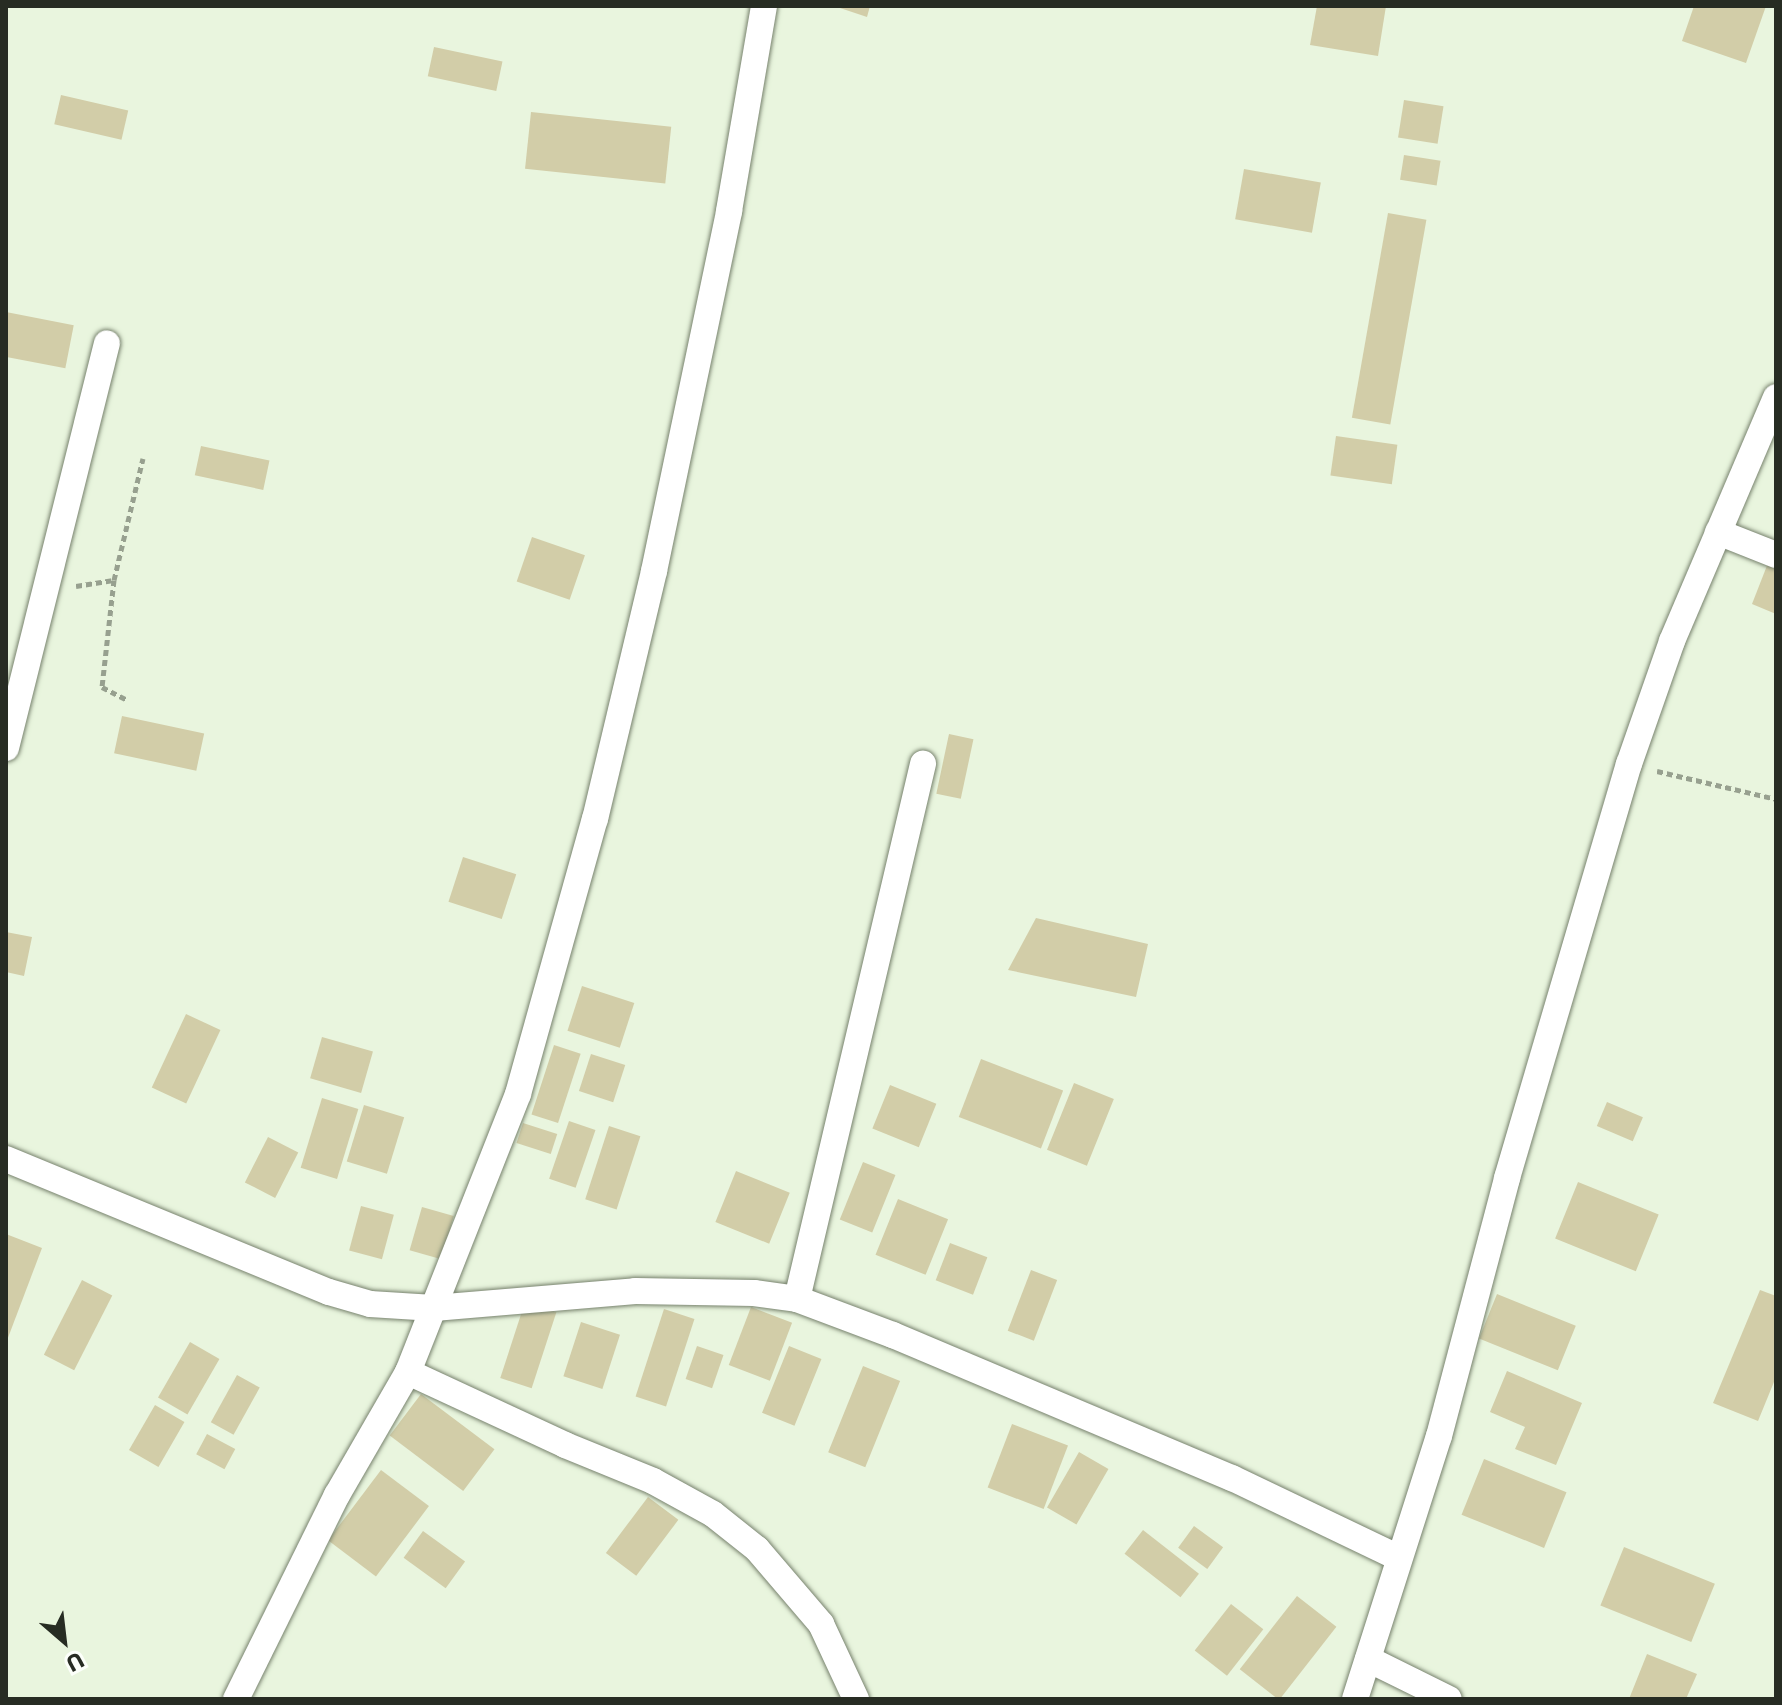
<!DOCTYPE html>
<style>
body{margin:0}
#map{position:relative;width:1782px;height:1705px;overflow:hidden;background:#e9f5de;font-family:Commissioner,sans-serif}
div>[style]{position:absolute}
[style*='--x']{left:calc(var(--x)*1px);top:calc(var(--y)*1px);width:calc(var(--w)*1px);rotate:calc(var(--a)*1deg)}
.building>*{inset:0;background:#d2cda8;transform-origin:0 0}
.path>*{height:5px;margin-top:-2.5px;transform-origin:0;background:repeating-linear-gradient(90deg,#97a08f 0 6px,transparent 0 10px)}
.roads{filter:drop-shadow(0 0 2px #77826d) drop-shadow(0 0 2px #77826d)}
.minor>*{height:26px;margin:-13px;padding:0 13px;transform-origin:13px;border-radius:13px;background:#fff}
span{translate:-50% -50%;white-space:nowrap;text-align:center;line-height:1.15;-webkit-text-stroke:8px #fcfffa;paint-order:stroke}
.frame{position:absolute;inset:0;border:8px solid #272c23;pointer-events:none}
.north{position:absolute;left:24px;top:1601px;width:80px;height:80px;-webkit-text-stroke:6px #fcfffa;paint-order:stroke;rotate:152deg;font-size:22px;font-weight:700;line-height:32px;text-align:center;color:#272c23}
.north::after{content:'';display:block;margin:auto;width:28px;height:36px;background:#272c23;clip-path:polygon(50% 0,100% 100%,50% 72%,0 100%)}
</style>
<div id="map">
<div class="building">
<div style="clip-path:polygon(834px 6px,870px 6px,867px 17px)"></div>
<div style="clip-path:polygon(1317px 6px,1386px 6px,1378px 56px,1310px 45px)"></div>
<div style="clip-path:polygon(1694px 6px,1766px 6px,1746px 63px,1682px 41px)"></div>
<div style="left:434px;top:47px;width:70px;height:30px;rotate:12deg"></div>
<div style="left:61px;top:95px;width:69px;height:30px;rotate:13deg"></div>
<div style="left:1404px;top:100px;width:40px;height:38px;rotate:9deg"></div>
<div style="left:531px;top:112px;width:141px;height:57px;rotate:6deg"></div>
<div style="left:1404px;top:155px;width:37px;height:25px;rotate:9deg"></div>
<div style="left:1244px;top:169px;width:78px;height:51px;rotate:10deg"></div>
<div style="left:1388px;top:213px;width:39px;height:208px;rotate:10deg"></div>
<div style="left:6px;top:312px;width:69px;height:44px;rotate:11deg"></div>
<div style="left:1336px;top:436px;width:62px;height:40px;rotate:8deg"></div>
<div style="left:201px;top:446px;width:70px;height:30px;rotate:12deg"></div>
<div style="left:532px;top:537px;width:56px;height:47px;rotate:19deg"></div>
<div style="clip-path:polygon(1768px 563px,1776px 566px,1776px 614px,1752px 604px)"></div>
<div style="left:122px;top:716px;width:84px;height:38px;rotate:12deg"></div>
<div style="left:949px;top:734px;width:25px;height:61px;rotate:12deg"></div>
<div style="left:463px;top:857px;width:56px;height:47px;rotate:18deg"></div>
<div style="clip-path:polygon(1036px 918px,1148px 944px,1136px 997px,1008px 970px)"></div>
<div style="clip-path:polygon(6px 932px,32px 937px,24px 976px,6px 972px)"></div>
<div style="left:582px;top:986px;width:55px;height:47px;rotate:18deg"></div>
<div style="left:186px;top:1014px;width:38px;height:81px;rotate:25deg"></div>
<div style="left:322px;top:1037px;width:53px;height:43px;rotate:16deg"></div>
<div style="left:554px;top:1045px;width:28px;height:73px;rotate:18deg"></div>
<div style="left:591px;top:1054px;width:36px;height:39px;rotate:18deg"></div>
<div style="left:981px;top:1059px;width:88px;height:62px;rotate:21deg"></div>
<div style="left:1074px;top:1083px;width:43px;height:72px;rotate:22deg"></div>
<div style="left:890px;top:1085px;width:50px;height:47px;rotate:22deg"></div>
<div style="left:322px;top:1098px;width:38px;height:73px;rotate:17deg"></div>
<div style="left:1607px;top:1102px;width:39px;height:26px;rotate:23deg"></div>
<div style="left:364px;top:1105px;width:42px;height:59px;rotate:17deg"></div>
<div style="left:569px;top:1121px;width:28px;height:61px;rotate:19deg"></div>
<div style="left:523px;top:1123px;width:36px;height:21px;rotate:18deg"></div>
<div style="left:609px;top:1126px;width:33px;height:77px;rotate:18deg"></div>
<div style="left:268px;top:1137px;width:34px;height:51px;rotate:27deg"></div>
<div style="left:863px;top:1162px;width:35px;height:62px;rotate:22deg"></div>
<div style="left:736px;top:1171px;width:58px;height:55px;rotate:22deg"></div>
<div style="left:1578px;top:1182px;width:87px;height:61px;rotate:22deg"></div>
<div style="left:898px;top:1199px;width:54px;height:60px;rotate:22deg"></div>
<div style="left:361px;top:1206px;width:34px;height:46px;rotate:15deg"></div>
<div style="left:422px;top:1207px;width:33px;height:45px;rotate:16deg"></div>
<div style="clip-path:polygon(6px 1234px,42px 1248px,6px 1343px)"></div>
<div style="left:950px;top:1243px;width:40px;height:40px;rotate:21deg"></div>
<div style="left:1031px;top:1270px;width:28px;height:65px;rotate:21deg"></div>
<div style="left:82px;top:1280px;width:34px;height:84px;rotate:27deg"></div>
<div style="clip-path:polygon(1760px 1290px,1776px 1296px,1776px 1377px,1758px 1421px,1713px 1403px)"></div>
<div style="left:1497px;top:1294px;width:85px;height:48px;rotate:22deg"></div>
<div style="left:525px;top:1302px;width:33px;height:80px;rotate:18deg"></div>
<div style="left:751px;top:1307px;width:44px;height:62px;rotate:21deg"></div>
<div style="left:664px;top:1309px;width:32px;height:92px;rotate:18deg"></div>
<div style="left:581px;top:1322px;width:41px;height:57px;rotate:18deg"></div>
<div style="left:190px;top:1342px;width:34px;height:64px;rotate:30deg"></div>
<div style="left:697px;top:1346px;width:28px;height:35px;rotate:19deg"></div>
<div style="left:789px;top:1346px;width:35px;height:72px;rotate:22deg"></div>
<div style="left:863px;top:1366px;width:40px;height:93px;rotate:22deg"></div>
<div style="clip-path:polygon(1507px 1371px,1582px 1403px,1556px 1465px,1515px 1449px,1525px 1427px,1490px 1412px)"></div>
<div style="left:237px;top:1375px;width:26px;height:54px;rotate:29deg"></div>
<div style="left:421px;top:1394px;width:92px;height:52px;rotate:37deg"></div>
<div style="left:155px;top:1405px;width:34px;height:52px;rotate:30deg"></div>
<div style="left:1012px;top:1424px;width:60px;height:68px;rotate:21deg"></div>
<div style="left:207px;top:1434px;width:32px;height:23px;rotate:28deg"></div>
<div style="left:1079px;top:1452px;width:34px;height:64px;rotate:30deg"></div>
<div style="left:1484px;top:1459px;width:89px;height:60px;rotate:22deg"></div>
<div style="left:381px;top:1470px;width:60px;height:88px;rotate:37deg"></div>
<div style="left:648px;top:1497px;width:38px;height:70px;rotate:37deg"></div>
<div style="left:1194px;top:1526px;width:36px;height:27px;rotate:36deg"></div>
<div style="left:1143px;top:1530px;width:71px;height:30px;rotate:38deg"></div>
<div style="left:423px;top:1531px;width:52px;height:33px;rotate:36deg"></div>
<div style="left:1624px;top:1547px;width:98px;height:63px;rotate:22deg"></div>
<div style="left:1297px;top:1596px;width:50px;height:93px;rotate:38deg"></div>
<div style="left:1231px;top:1604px;width:41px;height:59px;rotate:38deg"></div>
<div style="clip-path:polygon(1647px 1654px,1697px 1674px,1686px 1699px,1629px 1699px)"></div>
</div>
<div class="path">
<div style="--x:114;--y:580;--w:125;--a:-76.6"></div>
<div style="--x:76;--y:586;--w:38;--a:-9"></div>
<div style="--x:114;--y:580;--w:108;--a:96.4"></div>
<div style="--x:102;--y:687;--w:29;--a:27"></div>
<div style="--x:1657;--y:771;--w:122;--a:13.2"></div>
</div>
<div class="roads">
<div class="minor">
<div style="--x:1718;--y:532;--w:62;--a:21.6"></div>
<div style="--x:6;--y:748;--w:417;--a:-76"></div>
<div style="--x:6;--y:1159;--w:349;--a:22.4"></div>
<div style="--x:329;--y:1292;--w:43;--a:16.3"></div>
<div style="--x:370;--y:1304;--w:64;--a:3.6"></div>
<div style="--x:434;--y:1308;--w:202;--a:-4.8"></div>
<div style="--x:635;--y:1291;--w:119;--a:1"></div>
<div style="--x:754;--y:1293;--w:43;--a:7.9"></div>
<div style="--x:797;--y:1299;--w:103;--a:20.6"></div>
<div style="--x:893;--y:1335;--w:368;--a:22.9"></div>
<div style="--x:1232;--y:1478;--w:185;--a:25.6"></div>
<div style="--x:797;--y:1299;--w:550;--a:-76.75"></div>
<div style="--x:408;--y:1372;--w:173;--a:24.9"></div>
<div style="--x:565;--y:1445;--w:95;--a:22.2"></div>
<div style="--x:653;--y:1481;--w:68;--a:28.8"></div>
<div style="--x:713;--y:1514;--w:56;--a:38.5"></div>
<div style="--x:757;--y:1549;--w:99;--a:49.5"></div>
<div style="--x:821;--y:1624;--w:83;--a:65"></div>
<div style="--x:1368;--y:1659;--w:90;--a:26.3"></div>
<div style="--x:236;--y:1699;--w:228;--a:-63.7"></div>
<div style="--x:337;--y:1495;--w:142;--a:-60"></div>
<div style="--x:408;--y:1372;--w:299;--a:-68.4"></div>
<div style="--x:518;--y:1094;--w:286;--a:-74.4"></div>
<div style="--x:595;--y:819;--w:255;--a:-76.6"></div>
<div style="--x:654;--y:571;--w:368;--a:-78.2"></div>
<div style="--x:729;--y:211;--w:208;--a:-80.3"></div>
<div style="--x:1355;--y:1699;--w:276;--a:-72.3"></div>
<div style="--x:1439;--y:1436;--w:267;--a:-75.2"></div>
<div style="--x:1507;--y:1178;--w:432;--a:-73.6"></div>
<div style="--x:1629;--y:764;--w:130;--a:-70.7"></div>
<div style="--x:1672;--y:641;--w:265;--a:-66.9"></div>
</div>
</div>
<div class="frame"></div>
<div class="north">U</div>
</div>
